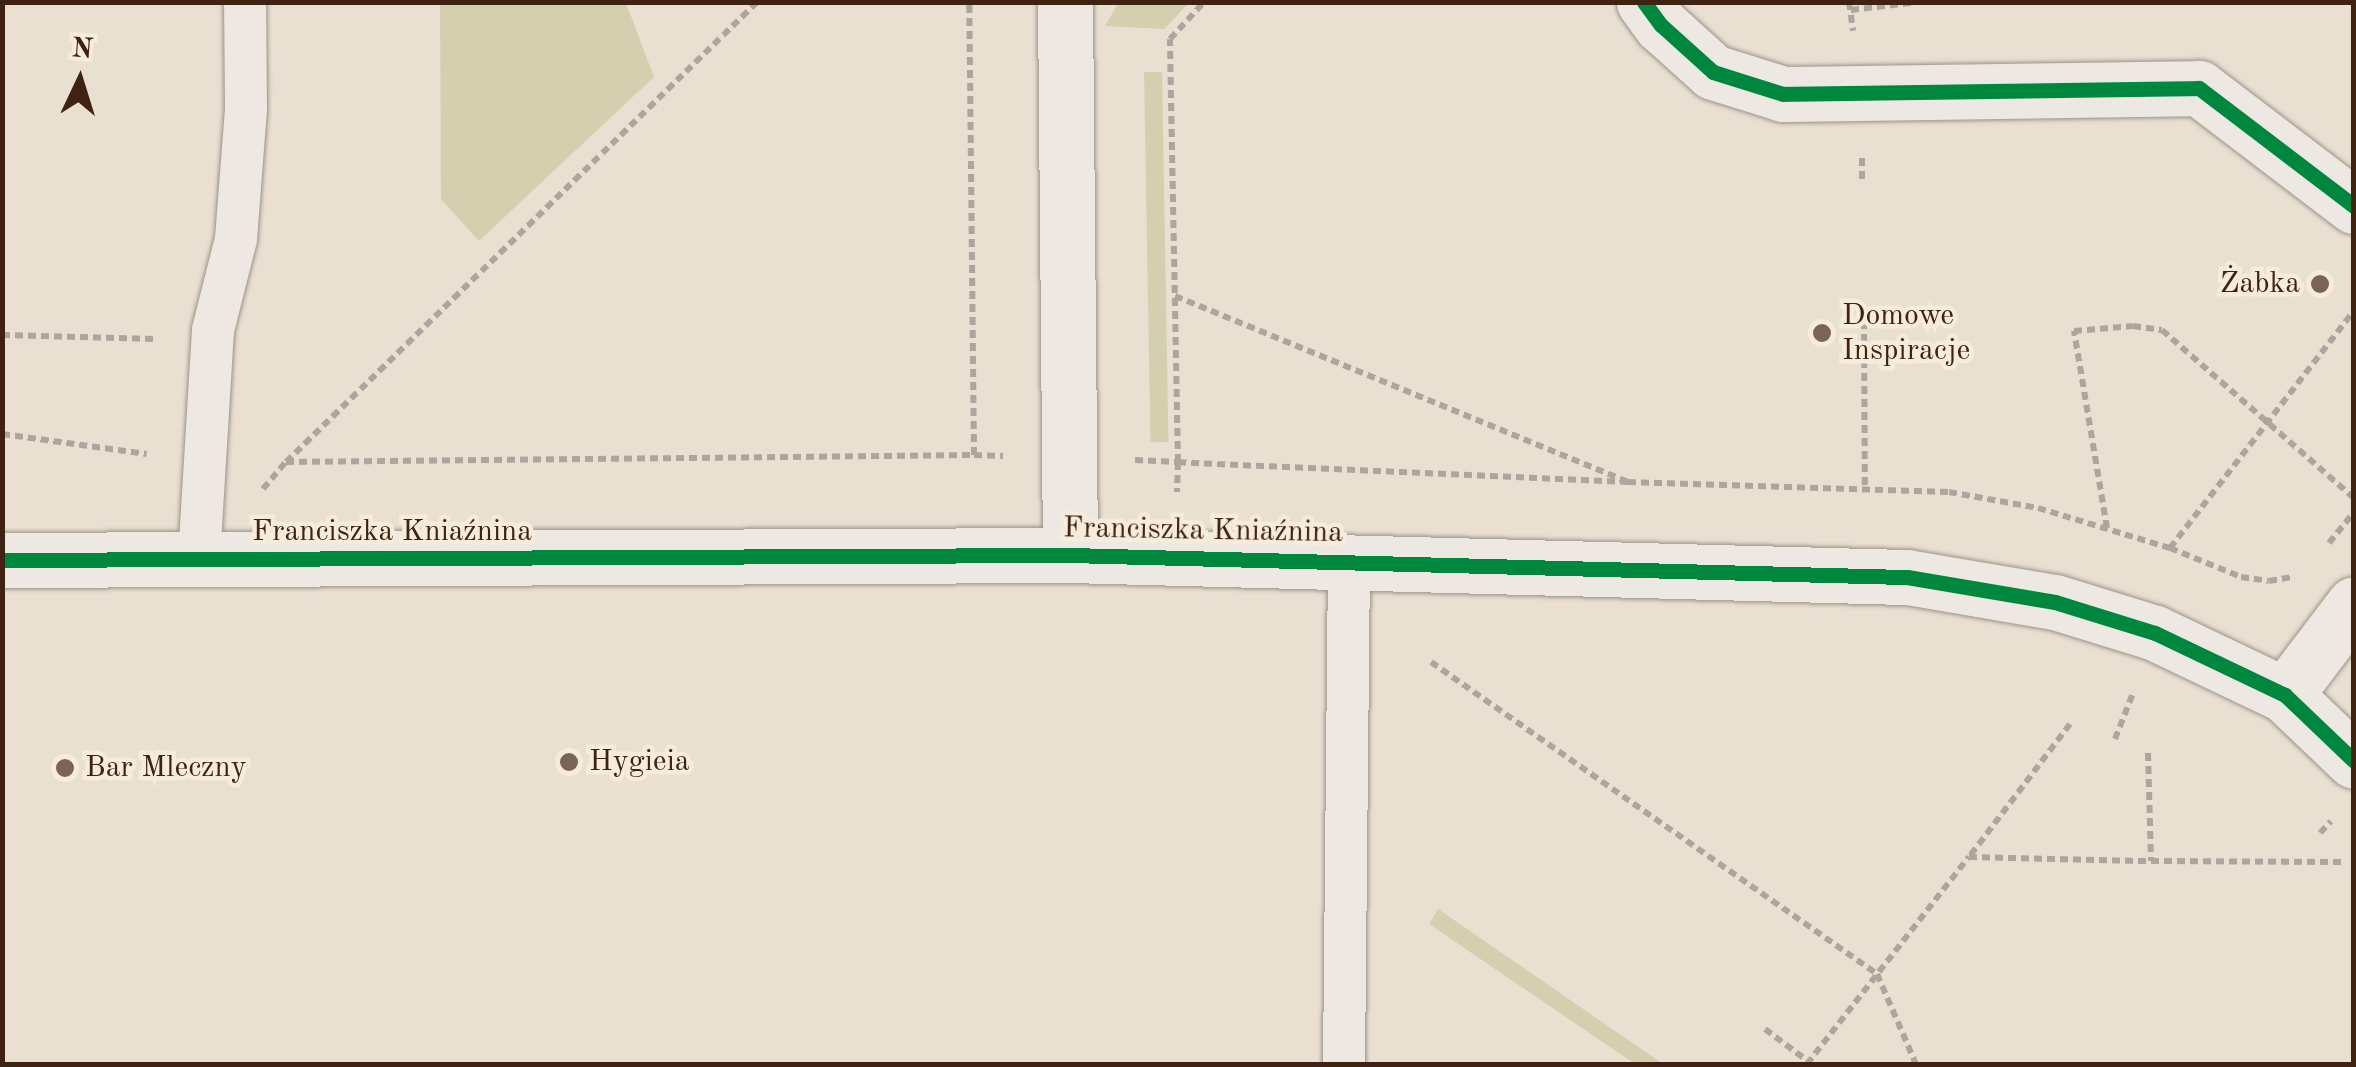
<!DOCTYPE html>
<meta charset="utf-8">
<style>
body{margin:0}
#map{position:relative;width:2356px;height:1067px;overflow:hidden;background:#e9e0d2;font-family:"Old Standard TT",serif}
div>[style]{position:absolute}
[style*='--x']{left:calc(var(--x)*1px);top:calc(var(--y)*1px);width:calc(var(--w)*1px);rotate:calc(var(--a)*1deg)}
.green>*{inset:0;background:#d3cfaf;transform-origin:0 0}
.path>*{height:6px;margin-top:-3px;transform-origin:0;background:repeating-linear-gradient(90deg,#ada69f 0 8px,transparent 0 13px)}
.roads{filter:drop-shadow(0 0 2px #9c9389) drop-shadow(0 0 2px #9c9389)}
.lane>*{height:42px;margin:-21px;padding:0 21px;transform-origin:21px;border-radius:21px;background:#ede8e2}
.street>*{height:55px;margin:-27.5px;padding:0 27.5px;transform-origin:27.5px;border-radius:27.5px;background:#ede8e2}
.cycleway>*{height:15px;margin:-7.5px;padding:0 7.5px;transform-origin:7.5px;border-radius:7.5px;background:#00873e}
.dots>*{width:28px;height:28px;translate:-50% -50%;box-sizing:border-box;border:5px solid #f7ecdc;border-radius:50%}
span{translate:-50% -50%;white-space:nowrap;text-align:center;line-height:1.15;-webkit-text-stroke:9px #f7ecdc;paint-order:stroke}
.poi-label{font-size:30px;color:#3e2212}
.right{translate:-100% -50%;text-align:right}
.left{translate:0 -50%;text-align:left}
.street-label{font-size:30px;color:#3e2212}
.frame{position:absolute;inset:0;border:5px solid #3e2212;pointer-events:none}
.north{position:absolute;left:30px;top:30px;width:100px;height:100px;-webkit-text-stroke:8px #f7ecdc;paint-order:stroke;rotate:4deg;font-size:28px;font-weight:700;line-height:40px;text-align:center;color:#3e2212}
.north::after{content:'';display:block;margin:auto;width:35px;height:45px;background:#3e2212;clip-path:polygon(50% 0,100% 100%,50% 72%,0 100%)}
</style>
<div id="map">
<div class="green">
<div style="clip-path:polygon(1119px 2px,1189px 2px,1189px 3px,1164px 29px,1105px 26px)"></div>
<div style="clip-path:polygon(440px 3px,626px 3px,654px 77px,479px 241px,441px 199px)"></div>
<div style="left:1162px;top:72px;width:370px;height:18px;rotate:89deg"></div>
<div style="clip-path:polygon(1438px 909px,1663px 1064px,1635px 1064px,1429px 924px)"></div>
</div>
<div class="path">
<div style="--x:1849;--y:2;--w:29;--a:82"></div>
<div style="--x:1851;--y:10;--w:68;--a:-6.7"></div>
<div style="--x:1862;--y:158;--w:21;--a:90"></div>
<div style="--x:1175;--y:296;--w:490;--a:22.3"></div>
<div style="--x:1628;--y:482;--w:450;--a:-177.5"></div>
<div style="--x:1178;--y:462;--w:423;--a:-91.1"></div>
<div style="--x:1170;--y:39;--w:50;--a:-47.4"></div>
<div style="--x:1864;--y:321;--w:167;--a:89.7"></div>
<div style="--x:2;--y:335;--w:154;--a:1.5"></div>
<div style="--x:2;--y:434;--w:146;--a:7.9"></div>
<div style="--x:974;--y:455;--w:29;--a:2"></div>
<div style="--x:1135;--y:460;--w:43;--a:2.7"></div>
<div style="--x:1178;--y:462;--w:30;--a:92"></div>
<div style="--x:286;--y:462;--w:688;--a:-0.58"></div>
<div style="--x:974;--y:455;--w:453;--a:-90.6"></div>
<div style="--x:1628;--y:482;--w:321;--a:1.8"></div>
<div style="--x:1949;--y:492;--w:90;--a:10.2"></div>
<div style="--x:2038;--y:508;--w:138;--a:16.9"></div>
<div style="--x:2170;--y:548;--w:77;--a:22.2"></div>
<div style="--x:2241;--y:577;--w:28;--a:8"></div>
<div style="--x:2269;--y:581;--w:22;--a:-10"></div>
<div style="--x:263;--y:489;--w:35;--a:-50"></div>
<div style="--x:286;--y:462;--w:658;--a:-44.32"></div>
<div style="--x:2107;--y:528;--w:200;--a:-99.5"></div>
<div style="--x:2074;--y:331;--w:59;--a:-4.8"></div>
<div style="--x:2133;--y:326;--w:29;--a:8"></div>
<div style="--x:2162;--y:330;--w:255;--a:41.2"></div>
<div style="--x:2329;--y:543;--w:40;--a:-51"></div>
<div style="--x:2170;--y:548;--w:300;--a:-52.2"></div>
<div style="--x:1431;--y:662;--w:544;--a:34.97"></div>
<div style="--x:1877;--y:974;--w:98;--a:66.6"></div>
<div style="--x:2070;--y:724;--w:167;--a:127.2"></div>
<div style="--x:1969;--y:857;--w:182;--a:1.3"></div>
<div style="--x:2115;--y:739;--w:49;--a:-68.6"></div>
<div style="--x:2148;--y:753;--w:108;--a:88.4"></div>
<div style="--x:2151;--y:861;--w:191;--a:0.3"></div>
<div style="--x:2320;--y:833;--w:16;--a:-47"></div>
<div style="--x:1765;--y:1029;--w:55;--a:36.9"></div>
<div style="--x:1807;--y:1064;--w:263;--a:-52"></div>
</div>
<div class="roads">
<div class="lane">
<div style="--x:199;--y:559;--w:229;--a:-86.5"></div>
<div style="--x:213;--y:330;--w:94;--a:-75.8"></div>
<div style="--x:236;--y:239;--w:130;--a:-85.6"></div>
<div style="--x:246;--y:109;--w:107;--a:-90.5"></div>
<div style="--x:1344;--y:1064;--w:502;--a:-89.43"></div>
</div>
<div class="street">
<div style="--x:1065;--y:2;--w:553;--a:89.48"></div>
<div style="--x:1644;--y:2;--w:29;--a:54"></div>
<div style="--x:1661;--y:25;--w:70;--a:42.1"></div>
<div style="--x:1713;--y:72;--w:73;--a:17.4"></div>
<div style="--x:1783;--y:94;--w:416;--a:-0.8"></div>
<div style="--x:2199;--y:88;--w:195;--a:37.3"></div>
<div style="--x:2;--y:560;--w:1068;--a:-0.27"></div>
<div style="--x:1070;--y:555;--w:837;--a:1.51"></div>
<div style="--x:1907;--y:577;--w:150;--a:9.6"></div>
<div style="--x:2055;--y:602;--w:105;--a:17.2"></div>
<div style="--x:2155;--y:633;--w:144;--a:25.5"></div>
<div style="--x:2285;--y:695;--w:95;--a:43.7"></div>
<div style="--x:2285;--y:695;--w:114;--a:-52.8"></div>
</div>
</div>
<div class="cycleway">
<div style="--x:1644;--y:2;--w:29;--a:54"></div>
<div style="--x:1661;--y:25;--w:70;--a:42.1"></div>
<div style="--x:1713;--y:72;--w:73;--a:17.4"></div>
<div style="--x:1783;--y:94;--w:416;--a:-0.8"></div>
<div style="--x:2199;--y:88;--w:195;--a:37.3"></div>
<div style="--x:2;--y:560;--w:1068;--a:-0.27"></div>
<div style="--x:1070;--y:555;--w:837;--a:1.51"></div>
<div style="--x:1907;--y:577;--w:150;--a:9.6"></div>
<div style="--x:2055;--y:602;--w:105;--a:17.2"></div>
<div style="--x:2155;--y:633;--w:144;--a:25.5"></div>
<div style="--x:2285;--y:695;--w:95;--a:43.7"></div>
</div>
<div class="dots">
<div style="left:2320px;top:284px;background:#7a6455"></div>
<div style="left:1822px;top:333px;background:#7a6455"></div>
<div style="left:569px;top:762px;background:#7a6455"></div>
<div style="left:65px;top:768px;background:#7a6455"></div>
</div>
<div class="poi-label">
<span class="right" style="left:2300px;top:284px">Żabka</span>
<span class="left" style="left:1842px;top:333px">Domowe<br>Inspiracje</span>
<span class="left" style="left:589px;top:762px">Hygieia</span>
<span class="left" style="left:85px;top:768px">Bar Mleczny</span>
</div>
<div class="street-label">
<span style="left:1203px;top:531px;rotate:1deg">Franciszka Kniaźnina</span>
<span style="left:392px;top:532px">Franciszka Kniaźnina</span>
</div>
<div class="frame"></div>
<div class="north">N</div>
</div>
